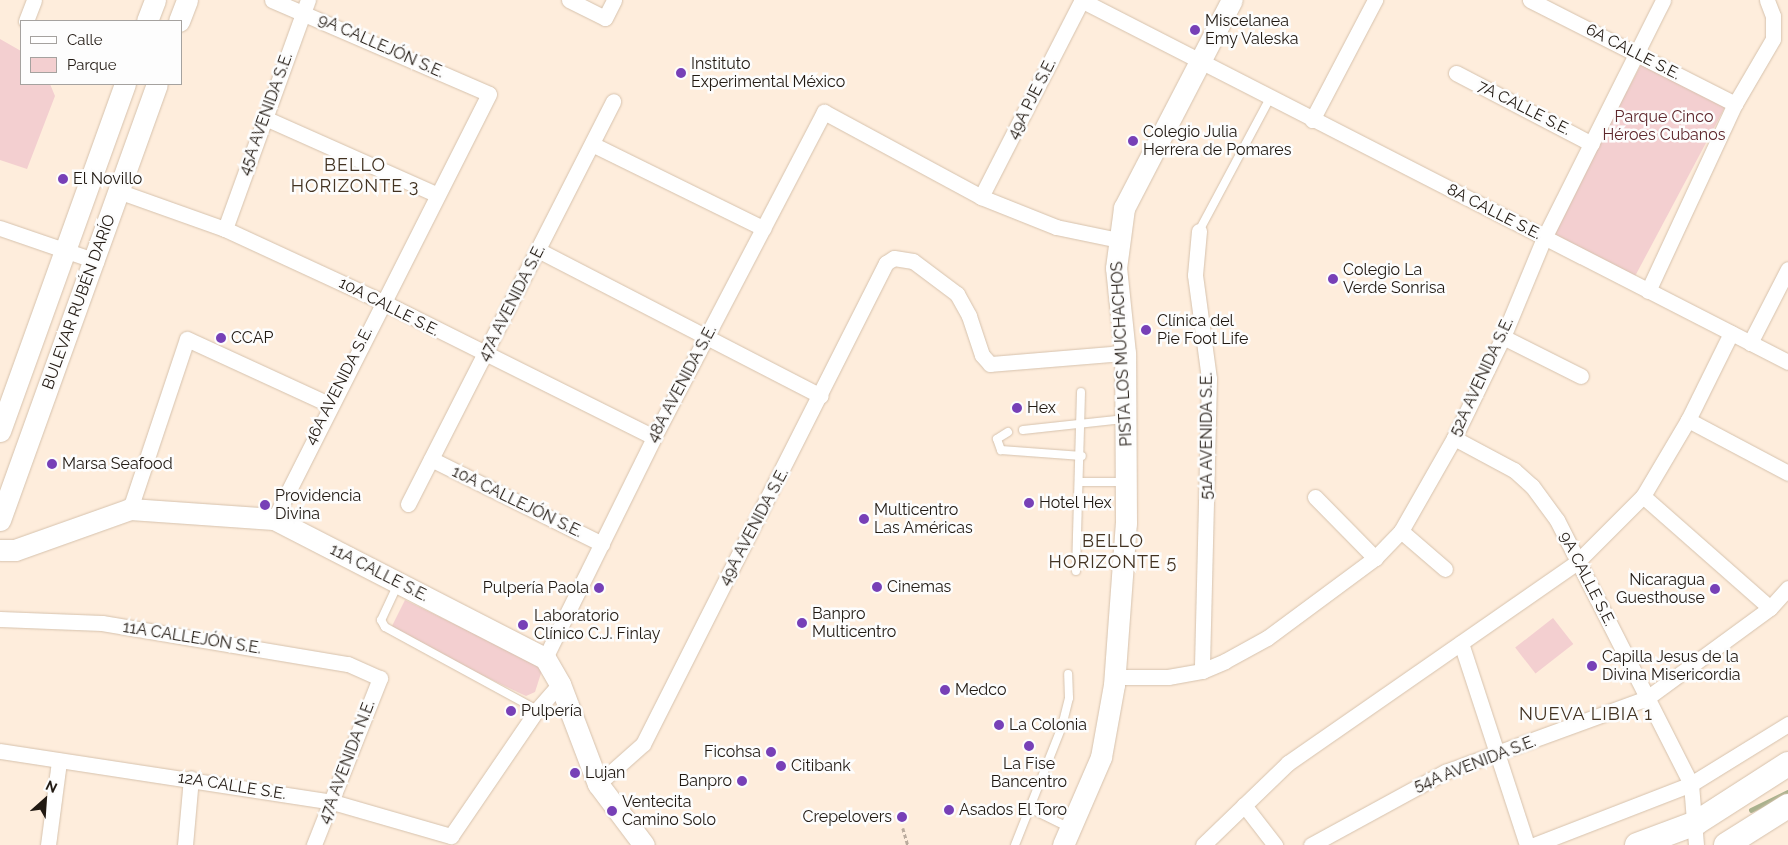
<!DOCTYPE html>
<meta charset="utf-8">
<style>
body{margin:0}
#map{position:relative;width:1788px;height:845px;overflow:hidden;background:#feeddc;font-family:Raleway,sans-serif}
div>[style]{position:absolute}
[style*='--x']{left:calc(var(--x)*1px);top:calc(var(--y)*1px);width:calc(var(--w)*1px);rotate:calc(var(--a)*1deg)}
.green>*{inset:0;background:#f3cfd0;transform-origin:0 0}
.stream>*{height:4.5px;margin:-2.25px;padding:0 2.25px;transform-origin:2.25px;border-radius:2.25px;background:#a9b18d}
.path>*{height:2.5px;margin-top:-1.25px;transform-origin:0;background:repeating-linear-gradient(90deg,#bbac9e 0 4px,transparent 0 6.5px)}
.roads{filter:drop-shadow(0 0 1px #d6c2ad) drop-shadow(0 0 1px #d6c2ad)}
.lane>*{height:8px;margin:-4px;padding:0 4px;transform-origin:4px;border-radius:4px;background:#fff}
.street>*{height:15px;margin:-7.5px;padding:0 7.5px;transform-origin:7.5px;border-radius:7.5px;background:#fff}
.secondary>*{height:21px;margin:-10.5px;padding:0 10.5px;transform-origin:10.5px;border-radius:10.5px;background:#fff}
.primary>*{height:24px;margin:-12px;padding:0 12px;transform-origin:12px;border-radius:12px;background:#fff}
.dots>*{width:14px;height:14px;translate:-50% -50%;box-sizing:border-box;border:2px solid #fdfdfd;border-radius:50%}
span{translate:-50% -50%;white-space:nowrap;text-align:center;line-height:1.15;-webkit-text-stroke:5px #fdfdfd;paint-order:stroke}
.poi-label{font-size:16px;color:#211912}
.left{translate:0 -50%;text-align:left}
.right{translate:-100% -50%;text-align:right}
.street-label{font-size:16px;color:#211912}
.park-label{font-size:16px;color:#5f282d}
.neighbourhood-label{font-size:18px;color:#423221;letter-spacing:1px}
.legend{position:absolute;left:20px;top:20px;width:162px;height:65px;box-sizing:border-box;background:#fdfdfd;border:1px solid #a5a29f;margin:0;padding:6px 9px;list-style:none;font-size:15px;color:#211912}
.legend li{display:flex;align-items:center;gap:10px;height:25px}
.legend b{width:25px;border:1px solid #a5a29f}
.north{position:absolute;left:20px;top:775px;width:50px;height:50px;-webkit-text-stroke:4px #fdfdfd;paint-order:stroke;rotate:26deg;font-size:14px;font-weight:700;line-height:20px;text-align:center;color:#211912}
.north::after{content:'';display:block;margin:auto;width:18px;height:22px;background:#211912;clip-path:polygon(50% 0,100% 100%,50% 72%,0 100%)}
</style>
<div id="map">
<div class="green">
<div style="clip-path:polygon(0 39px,21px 51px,21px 84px,50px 84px,55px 96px,27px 169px,0 160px)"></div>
<div style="left:1643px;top:61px;width:94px;height:197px;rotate:28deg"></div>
<div style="clip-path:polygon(405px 600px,543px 667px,535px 692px,526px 696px,399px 636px,391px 628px)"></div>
<div style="left:1553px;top:618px;width:33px;height:48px;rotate:52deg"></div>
</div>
<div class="stream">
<div style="--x:1751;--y:810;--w:41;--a:-25.9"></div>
</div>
<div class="path">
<div style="--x:903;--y:828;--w:18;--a:74"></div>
</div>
<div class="roads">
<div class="lane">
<div style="--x:1199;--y:231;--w:151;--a:-61.9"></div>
<div style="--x:1023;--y:430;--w:103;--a:-6.2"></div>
<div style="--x:1008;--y:432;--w:13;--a:148"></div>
<div style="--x:997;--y:439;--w:12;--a:70"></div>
<div style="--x:1001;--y:450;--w:81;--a:4.2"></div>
<div style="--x:1081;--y:482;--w:44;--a:0"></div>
<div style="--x:1076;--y:571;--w:179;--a:-88.4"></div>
<div style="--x:398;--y:584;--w:40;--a:115"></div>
<div style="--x:381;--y:620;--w:8;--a:60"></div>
<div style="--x:385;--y:627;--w:173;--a:28.6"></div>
<div style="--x:1033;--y:810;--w:39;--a:26"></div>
<div style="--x:1015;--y:845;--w:128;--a:-68.4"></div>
<div style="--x:1062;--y:726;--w:29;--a:-76"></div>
<div style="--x:1069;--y:698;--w:24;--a:-92"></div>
</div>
<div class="street">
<div style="--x:272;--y:0;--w:236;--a:23.4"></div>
<div style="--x:489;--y:94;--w:476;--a:116.8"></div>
<div style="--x:569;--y:0;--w:40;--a:26.6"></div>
<div style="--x:605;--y:18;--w:20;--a:-63"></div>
<div style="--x:1081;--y:0;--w:794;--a:27.11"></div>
<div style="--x:1530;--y:0;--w:230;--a:26.9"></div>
<div style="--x:26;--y:21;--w:22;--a:-69"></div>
<div style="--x:1456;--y:73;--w:153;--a:27.6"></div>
<div style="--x:265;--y:118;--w:189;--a:24"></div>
<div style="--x:1312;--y:120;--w:136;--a:-62.3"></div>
<div style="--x:592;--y:144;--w:191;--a:26.2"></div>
<div style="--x:118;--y:191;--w:114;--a:19.6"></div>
<div style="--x:225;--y:229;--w:174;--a:24.8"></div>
<div style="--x:383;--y:302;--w:303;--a:26.5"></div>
<div style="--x:981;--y:197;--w:221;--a:-62.9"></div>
<div style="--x:0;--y:228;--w:102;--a:19"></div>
<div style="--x:225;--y:229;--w:244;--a:-70.1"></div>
<div style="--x:1199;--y:231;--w:44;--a:95.2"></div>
<div style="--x:1195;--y:275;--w:105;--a:82.3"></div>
<div style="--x:1209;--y:379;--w:292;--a:91.4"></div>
<div style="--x:538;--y:250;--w:318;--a:27.3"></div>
<div style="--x:1648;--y:291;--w:206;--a:-65.1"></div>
<div style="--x:1735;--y:104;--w:75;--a:-59.7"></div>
<div style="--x:1773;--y:39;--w:23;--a:-90"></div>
<div style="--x:1773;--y:16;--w:17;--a:-111"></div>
<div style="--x:1503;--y:337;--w:87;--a:26.6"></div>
<div style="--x:1750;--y:343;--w:83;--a:-62.8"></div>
<div style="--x:1688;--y:420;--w:113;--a:27.9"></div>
<div style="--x:1454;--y:438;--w:68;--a:28.1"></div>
<div style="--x:1514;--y:470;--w:24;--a:42"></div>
<div style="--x:1532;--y:486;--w:42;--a:53.7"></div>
<div style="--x:1557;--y:520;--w:296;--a:63.1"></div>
<div style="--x:1691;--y:784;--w:61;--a:85.3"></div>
<div style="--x:431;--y:459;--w:191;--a:26.4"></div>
<div style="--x:1643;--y:496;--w:169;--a:41.4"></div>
<div style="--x:1315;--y:497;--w:86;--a:45.5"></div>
<div style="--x:408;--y:504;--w:452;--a:-63"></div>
<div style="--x:130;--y:509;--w:179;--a:-71.5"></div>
<div style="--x:187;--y:339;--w:155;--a:24.7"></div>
<div style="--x:1401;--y:531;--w:58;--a:40.8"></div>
<div style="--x:0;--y:619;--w:102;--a:2.2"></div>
<div style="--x:102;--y:623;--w:249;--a:9.5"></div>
<div style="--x:348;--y:664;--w:35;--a:24"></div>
<div style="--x:380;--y:678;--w:180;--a:111.6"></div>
<div style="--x:1461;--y:643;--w:213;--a:71.9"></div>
<div style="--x:545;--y:658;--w:246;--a:-63.7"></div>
<div style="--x:654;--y:437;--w:367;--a:-62.4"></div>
<div style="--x:824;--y:112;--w:179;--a:28.4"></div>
<div style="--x:981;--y:197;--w:81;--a:21.8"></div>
<div style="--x:1056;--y:227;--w:64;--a:11.7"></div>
<div style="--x:1115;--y:677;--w:53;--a:0"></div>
<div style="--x:1168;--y:677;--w:35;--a:-10"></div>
<div style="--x:1202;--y:671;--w:25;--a:-23"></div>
<div style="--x:1225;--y:661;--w:48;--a:-28.7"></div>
<div style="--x:1267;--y:638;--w:134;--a:-36.5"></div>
<div style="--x:1375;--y:558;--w:37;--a:-46"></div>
<div style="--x:1401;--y:531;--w:107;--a:-60.3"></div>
<div style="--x:1454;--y:438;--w:112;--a:-64.1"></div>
<div style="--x:1503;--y:337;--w:107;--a:-67.5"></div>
<div style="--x:1544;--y:238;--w:266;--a:-63.4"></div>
<div style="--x:0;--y:751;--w:337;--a:8.7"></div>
<div style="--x:333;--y:802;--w:123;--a:16.1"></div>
<div style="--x:598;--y:784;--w:60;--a:-41.6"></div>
<div style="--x:643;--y:744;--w:539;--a:-63.2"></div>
<div style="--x:886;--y:263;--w:9;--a:-32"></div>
<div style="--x:894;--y:258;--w:19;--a:9"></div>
<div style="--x:913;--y:261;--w:55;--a:36.9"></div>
<div style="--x:957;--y:294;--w:25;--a:61"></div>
<div style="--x:969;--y:316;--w:41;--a:71.6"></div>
<div style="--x:982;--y:355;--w:12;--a:48"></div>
<div style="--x:990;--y:364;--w:135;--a:-4.7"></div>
<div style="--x:1244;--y:805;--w:51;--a:52.2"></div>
<div style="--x:451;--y:836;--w:153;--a:-55.7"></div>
<div style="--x:537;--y:710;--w:35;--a:-49"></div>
<div style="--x:48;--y:845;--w:85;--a:-82.5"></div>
<div style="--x:185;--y:845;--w:67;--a:-84.9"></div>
<div style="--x:1203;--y:845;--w:118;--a:-44"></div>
<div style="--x:1288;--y:763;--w:352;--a:-34.8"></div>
<div style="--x:1577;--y:562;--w:93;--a:-45"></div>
<div style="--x:1643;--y:496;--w:88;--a:-59.4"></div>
<div style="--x:1688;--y:420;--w:97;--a:-63.7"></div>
<div style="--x:1311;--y:845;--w:153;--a:-28.6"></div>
<div style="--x:1445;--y:772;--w:215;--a:-20.1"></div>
<div style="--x:1647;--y:698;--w:152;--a:-36.2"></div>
<div style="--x:1770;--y:608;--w:27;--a:-48"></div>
<div style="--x:1534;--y:845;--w:168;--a:-21.2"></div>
<div style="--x:1691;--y:784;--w:114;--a:-31.7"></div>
</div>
<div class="secondary">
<div style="--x:147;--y:21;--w:22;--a:-69"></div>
<div style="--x:179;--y:21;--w:22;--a:-69"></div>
<div style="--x:0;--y:431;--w:369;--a:-70.2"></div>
<div style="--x:0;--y:520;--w:463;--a:-70.2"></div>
<div style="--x:0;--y:550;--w:15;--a:0"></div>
<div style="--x:15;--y:550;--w:122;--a:-19.6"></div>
<div style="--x:130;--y:509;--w:144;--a:4"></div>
<div style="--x:274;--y:519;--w:305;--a:27.2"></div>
<div style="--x:545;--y:658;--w:30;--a:60"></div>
<div style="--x:560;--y:684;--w:107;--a:69.2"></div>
<div style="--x:598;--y:784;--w:76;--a:53"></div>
<div style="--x:1063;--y:845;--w:96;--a:-66.6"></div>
<div style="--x:1101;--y:757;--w:73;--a:-79.8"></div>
<div style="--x:1114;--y:685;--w:162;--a:-85.8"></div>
<div style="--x:1126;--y:523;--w:170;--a:-90.3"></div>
<div style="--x:1125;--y:353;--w:85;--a:-96"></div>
<div style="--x:1116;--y:268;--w:61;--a:-82.4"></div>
<div style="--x:1124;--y:208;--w:234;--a:-62.6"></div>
</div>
<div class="primary">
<div style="--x:1637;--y:845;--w:63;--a:-20.4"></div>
<div style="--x:1696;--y:823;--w:109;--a:-32.7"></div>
<div style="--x:1726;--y:845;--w:73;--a:-32.2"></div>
</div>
</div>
<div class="dots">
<div style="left:1195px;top:30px;background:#7740b7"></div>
<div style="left:681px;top:73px;background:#7740b7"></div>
<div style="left:1133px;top:141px;background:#7740b7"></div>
<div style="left:63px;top:179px;background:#7740b7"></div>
<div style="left:1333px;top:279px;background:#7740b7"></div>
<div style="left:1146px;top:330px;background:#7740b7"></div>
<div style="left:221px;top:338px;background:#7740b7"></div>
<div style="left:1017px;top:408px;background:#7740b7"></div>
<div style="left:52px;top:464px;background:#7740b7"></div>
<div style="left:1029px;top:503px;background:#7740b7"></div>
<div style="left:265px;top:505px;background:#7740b7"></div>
<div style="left:864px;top:519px;background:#7740b7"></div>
<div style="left:877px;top:587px;background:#7740b7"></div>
<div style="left:599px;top:588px;background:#7740b7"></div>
<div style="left:1715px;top:589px;background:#7740b7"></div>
<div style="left:802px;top:623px;background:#7740b7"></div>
<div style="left:523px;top:625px;background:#7740b7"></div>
<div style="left:1592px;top:666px;background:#7740b7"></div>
<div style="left:945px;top:690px;background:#7740b7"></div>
<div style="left:511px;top:711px;background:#7740b7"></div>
<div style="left:999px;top:725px;background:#7740b7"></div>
<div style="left:1029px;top:746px;background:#7740b7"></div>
<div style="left:771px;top:752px;background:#7740b7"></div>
<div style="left:781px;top:766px;background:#7740b7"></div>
<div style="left:575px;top:773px;background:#7740b7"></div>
<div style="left:742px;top:781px;background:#7740b7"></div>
<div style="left:949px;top:810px;background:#7740b7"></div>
<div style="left:612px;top:811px;background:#7740b7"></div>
<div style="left:902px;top:817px;background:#7740b7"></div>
</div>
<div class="poi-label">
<span class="left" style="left:1205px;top:30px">Miscelanea<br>Emy Valeska</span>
<span class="left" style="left:691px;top:73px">Instituto<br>Experimental México</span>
<span class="left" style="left:1143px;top:141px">Colegio Julia<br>Herrera de Pomares</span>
<span class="left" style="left:73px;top:179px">El Novillo</span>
<span class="left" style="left:1343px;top:279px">Colegio La<br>Verde Sonrisa</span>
<span class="left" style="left:1157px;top:330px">Clínica del<br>Pie Foot Life</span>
<span class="left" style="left:231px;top:338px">CCAP</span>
<span class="left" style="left:1027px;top:408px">Hex</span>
<span class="left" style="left:62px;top:464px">Marsa Seafood</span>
<span class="left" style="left:275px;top:505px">Providencia<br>Divina</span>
<span class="left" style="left:1039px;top:503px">Hotel Hex</span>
<span class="left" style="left:874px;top:519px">Multicentro<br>Las Américas</span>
<span class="right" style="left:1705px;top:589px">Nicaragua<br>Guesthouse</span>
<span class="left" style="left:887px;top:587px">Cinemas</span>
<span class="right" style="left:589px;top:588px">Pulpería Paola</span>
<span class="left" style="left:812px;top:623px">Banpro<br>Multicentro</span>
<span class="left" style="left:534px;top:625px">Laboratorio<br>Clínico C.J. Finlay</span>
<span class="left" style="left:1602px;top:666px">Capilla Jesus de la<br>Divina Misericordia</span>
<span class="left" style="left:955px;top:690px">Medco</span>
<span class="left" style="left:521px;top:711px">Pulpería</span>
<span class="left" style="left:1009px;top:725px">La Colonia</span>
<span class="right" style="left:761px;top:752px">Ficohsa</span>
<span style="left:1029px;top:773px">La Fise<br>Bancentro</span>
<span class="left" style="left:791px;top:766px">Citibank</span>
<span class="left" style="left:585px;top:773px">Lujan</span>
<span class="right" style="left:732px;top:781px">Banpro</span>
<span class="left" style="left:622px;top:811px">Ventecita<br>Camino Solo</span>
<span class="left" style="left:959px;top:810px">Asados El Toro</span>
<span class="right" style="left:892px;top:817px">Crepelovers</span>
</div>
<div class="street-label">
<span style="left:381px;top:46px;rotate:24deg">9A CALLEJÓN S.E.</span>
<span style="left:1633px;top:52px;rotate:27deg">6A CALLE S.E.</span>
<span style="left:1032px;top:99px;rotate:-63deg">49A PJE S.E.</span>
<span style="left:1524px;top:108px;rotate:27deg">7A CALLE S.E.</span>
<span style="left:266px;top:114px;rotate:-70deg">45A AVENIDA S.E.</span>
<span style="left:1494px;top:212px;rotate:27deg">8A CALLE S.E.</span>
<span style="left:79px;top:302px;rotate:-70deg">BULEVAR RUBÉN DARÍO</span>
<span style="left:512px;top:303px;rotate:-63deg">47A AVENIDA S.E.</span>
<span style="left:389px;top:307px;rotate:27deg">10A CALLE S.E.</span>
<span style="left:1122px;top:354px;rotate:-93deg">PISTA LOS MUCHACHOS</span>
<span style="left:1482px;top:377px;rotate:-65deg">52A AVENIDA S.E.</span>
<span style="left:682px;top:384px;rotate:-62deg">48A AVENIDA S.E.</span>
<span style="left:339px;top:386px;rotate:-63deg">46A AVENIDA S.E.</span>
<span style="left:1207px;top:436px;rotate:-90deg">51A AVENIDA S.E.</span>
<span style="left:517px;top:502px;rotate:26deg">10A CALLEJÓN S.E.</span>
<span style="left:754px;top:527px;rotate:-62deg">49A AVENIDA S.E.</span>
<span style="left:379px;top:573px;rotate:27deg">11A CALLE S.E.</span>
<span style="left:1587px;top:579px;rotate:63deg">9A CALLE S.E.</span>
<span style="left:192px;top:638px;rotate:9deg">11A CALLEJÓN S.E.</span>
<span style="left:347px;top:762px;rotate:-69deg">47A AVENIDA N.E.</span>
<span style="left:1475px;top:764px;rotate:-21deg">54A AVENIDA S.E.</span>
<span style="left:232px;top:786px;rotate:9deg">12A CALLE S.E.</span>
</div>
<div class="park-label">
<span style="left:1664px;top:126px">Parque Cinco<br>Héroes Cubanos</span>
</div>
<div class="neighbourhood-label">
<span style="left:355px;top:176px">BELLO<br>HORIZONTE 3</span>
<span style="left:1113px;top:552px">BELLO<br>HORIZONTE 5</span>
<span style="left:1586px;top:714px">NUEVA LIBIA 1</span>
</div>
<ul class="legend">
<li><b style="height:6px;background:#fff"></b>Calle</li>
<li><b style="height:14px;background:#f3cfd0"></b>Parque</li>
</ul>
<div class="north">N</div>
</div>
